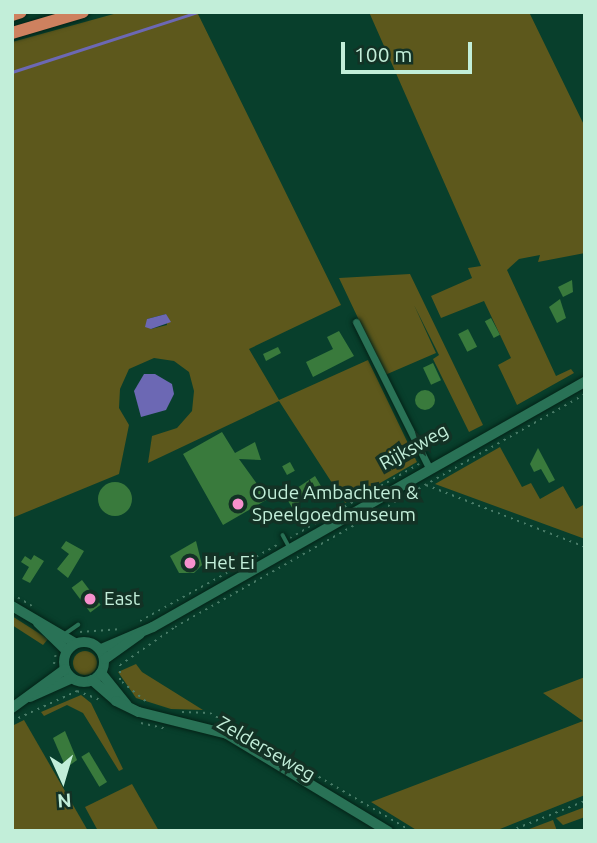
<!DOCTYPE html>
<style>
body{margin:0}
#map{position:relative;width:597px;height:843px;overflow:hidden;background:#083f2c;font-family:Ubuntu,sans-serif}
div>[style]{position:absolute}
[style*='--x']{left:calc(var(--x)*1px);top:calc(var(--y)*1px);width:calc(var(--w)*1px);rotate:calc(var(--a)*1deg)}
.green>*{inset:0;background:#5d581c}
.round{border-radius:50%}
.water>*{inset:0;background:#6c68b4}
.stream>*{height:2.5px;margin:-1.25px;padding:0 1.25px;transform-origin:1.25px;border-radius:1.25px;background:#6c68b4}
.building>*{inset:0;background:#397a3c;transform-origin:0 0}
.path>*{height:2px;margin-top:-1px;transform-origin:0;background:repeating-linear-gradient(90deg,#4a7d69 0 2px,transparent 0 7px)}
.roads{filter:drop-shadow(0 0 2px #042317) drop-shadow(0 0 2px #042317)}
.lane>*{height:3.5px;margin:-1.75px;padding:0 1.75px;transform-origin:1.75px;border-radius:1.75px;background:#297256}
.street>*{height:7px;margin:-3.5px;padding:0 3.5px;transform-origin:3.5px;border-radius:3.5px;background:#297256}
.secondary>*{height:10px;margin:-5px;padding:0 5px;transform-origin:5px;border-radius:5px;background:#297256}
.secondary>.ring{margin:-5px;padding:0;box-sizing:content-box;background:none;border:10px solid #297256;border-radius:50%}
.highway>*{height:12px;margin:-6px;padding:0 6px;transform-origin:6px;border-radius:6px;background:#ce815f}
.dots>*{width:19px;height:19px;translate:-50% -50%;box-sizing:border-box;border:4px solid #133225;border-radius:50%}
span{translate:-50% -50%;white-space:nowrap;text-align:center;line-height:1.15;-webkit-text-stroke:7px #133225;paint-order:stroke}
.street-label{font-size:19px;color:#c2eed9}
.poi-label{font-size:19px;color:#c2eed9}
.left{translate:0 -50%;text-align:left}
.frame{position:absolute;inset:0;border:14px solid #c2eed9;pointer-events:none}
.north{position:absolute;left:28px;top:745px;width:70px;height:70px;-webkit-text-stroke:5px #133225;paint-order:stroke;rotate:176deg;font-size:19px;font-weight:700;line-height:28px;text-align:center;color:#c2eed9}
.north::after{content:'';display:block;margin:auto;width:24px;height:32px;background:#c2eed9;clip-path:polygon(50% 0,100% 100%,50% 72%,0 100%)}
.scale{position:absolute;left:341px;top:42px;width:131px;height:32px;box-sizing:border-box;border:4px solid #c2eed9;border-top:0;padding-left:9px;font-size:21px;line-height:24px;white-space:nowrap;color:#c2eed9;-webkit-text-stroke:5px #133225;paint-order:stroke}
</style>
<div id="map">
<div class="green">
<div style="clip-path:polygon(evenodd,121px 12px,197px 12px,341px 305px,249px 349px,279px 400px,368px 360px,417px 462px,345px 503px,279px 401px,148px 463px,152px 436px,177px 428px,192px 411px,194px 391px,189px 372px,174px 361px,154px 358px,129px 369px,120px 389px,119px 408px,129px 425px,119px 474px,12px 518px,12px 42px,121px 12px,166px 314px,167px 325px,151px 329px,147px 319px,166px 314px)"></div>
<div style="clip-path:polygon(369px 12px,529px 12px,585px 127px,585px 253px,538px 262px,540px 255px,519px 259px,507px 270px,556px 376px,571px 369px,574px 373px,517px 405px,498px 365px,511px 358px,484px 301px,441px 318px,431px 296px,472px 278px,468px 268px,481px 266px)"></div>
<div style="clip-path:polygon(410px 274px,483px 425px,469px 432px,433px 359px,439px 355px,414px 305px,436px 353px,385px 375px,339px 278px)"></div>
<div style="clip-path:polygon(500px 447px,522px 487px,531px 483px,540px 499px,563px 486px,576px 509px,585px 504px,585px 539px,435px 484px)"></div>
<div style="clip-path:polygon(12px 616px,48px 639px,43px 645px,12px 625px)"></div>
<div class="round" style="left:73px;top:651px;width:24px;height:24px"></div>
<div style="clip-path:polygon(136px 664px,142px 672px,203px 710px,171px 709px,136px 698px,118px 672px)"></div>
<div style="clip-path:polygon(585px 677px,585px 795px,495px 831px,418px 831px,371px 802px,583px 721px,543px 693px)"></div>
<div style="clip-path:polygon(81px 695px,91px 703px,123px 769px,119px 771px,83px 713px,67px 705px,44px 716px,41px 712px)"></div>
<div style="clip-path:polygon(24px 720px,88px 831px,12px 831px,12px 726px)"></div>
<div style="clip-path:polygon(132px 784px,159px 831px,98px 831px,85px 807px)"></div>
<div style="clip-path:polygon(585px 807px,585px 817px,563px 825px,556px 818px)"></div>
<div style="clip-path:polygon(553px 820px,557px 831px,524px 831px)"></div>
</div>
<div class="water">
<div style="clip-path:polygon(166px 314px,171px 322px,151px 329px,145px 327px,147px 319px)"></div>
<div style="clip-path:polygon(144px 374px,155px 374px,172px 384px,174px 394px,166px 410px,141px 417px,134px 391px)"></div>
</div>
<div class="stream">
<div style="--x:12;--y:72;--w:195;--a:-17.9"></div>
</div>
<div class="building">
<div style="clip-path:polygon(572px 280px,573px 292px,563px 297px,558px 287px)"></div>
<div style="clip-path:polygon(560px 299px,566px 318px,557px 323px,549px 307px)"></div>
<div style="left:491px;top:318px;width:19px;height:7px;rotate:62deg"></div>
<div style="left:468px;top:329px;width:20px;height:11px;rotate:63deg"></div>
<div style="clip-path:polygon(339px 331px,354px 356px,313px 377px,306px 362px,333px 349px,327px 337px)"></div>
<div style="clip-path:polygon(278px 347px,281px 353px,266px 361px,263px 354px)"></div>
<div style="left:433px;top:363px;width:19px;height:11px;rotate:65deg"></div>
<div class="round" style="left:415px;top:390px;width:20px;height:20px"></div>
<div style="clip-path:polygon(222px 432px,235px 453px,255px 442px,261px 460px,239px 459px,268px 499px,223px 525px,183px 454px)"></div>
<div style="clip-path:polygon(538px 448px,555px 480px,549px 483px,541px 469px,534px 472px,530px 464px)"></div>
<div style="left:290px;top:462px;width:10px;height:9px;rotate:61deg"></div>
<div style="clip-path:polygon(315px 476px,324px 491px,314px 497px,311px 492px,293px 509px,285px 496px)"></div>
<div class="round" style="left:98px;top:482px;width:34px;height:34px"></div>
<div style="clip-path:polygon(66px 541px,84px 551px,68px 578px,57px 569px,69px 554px,61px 548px)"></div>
<div style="clip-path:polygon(196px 541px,202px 565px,194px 573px,179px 573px,170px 556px)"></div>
<div style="clip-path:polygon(34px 555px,44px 561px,30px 583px,22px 579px,29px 567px,21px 562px,25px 556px,31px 560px)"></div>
<div style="left:82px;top:580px;width:31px;height:13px;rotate:53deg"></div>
<div style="clip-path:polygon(65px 731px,77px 760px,66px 768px,53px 738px)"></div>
<div style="left:89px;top:752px;width:35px;height:9px;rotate:59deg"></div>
</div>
<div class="path">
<div style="--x:426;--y:485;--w:171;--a:21.3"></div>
<div style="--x:290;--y:538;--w:149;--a:-29.8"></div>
<div style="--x:12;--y:594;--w:26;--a:31"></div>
<div style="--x:140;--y:621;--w:159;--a:-29"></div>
<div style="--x:80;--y:632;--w:42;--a:-4.1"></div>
<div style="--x:54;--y:664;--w:11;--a:-80"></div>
<div style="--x:120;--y:680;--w:15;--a:-90"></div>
<div style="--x:120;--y:665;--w:67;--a:-34.6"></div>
<div style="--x:175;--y:627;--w:472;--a:-29.6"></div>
<div style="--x:122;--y:682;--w:35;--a:39"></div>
<div style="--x:182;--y:712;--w:28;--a:2"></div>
<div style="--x:210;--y:713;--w:233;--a:30.4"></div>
<div style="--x:12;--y:721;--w:72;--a:-24.8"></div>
<div style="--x:77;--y:691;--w:25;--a:21"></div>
<div style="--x:141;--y:723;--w:26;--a:13"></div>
<div style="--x:510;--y:831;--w:81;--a:-21.8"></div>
</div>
<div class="roads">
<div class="lane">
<div style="--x:283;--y:535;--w:15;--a:62"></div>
<div style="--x:65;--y:634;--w:16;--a:-35"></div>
</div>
<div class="street">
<div style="--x:356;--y:322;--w:165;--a:63.4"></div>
</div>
<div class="secondary">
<div style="--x:12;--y:606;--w:73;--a:30.4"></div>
<div style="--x:38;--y:623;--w:40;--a:44"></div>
<div class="ring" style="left:64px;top:642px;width:30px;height:30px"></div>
<div style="--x:101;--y:649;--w:56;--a:-22.9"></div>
<div style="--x:153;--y:627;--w:497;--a:-29.6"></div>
<div style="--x:105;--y:659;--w:43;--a:-35.5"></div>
<div style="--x:101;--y:673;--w:41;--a:50.9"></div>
<div style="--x:92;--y:680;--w:32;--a:41"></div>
<div style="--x:116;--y:701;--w:25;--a:26"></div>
<div style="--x:139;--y:712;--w:91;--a:14"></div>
<div style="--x:227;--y:734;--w:188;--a:31.1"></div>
<div style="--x:30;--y:697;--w:46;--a:-24.3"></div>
<div style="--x:12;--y:708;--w:66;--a:-36.3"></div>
</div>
<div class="highway">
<div style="--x:12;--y:15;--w:9;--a:-18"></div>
<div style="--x:12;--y:33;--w:74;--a:-16.5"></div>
</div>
</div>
<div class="dots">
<div style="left:238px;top:504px;background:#f790cd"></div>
<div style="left:190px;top:563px;background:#f790cd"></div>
<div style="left:90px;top:599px;background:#f790cd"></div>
</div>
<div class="street-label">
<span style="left:414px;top:447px;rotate:-29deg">Rijksweg</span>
<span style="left:266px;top:749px;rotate:30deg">Zelderseweg</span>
</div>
<div class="poi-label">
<span class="left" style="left:252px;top:504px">Oude Ambachten &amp;<br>Speelgoedmuseum</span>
<span class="left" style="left:204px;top:563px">Het Ei</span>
<span class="left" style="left:104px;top:599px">East</span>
</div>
<div class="frame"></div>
<div class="north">N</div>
<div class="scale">100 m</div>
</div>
